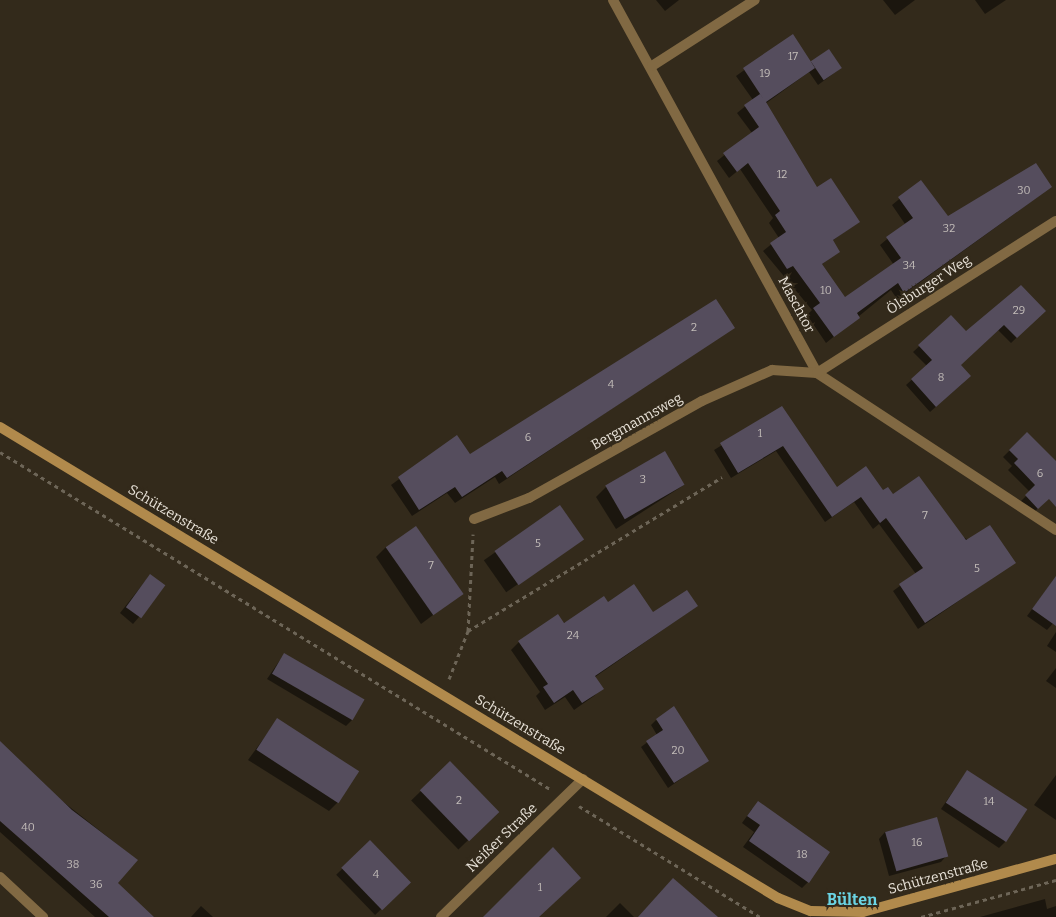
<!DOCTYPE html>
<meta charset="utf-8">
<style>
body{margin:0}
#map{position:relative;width:1056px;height:917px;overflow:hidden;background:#332a1b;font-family:Bitter,serif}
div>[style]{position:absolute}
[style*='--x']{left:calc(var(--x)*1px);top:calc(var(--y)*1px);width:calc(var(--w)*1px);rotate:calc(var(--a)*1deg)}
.shadow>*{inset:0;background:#0007;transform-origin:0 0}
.building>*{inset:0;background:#554d5d;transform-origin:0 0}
.path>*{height:3px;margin-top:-1.5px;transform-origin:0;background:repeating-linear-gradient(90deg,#6d6557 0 4px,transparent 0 8px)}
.street>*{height:10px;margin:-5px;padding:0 5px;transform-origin:5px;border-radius:5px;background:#816943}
.secondary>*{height:10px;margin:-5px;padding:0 5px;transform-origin:5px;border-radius:5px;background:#b18a4c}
span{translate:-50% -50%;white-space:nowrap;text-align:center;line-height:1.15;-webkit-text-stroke:4px #332a1b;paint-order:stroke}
.number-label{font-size:11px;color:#c3bdb9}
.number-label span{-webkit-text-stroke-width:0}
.street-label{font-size:14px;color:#e8e2d8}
.quarter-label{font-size:16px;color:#6ad4e4;font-weight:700}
</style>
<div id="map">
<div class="shadow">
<div style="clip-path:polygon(656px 0,679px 0,665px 11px)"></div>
<div style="clip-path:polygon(883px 0,915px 0,895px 15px)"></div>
<div style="clip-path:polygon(975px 0,1006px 0,985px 14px)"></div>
<div style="clip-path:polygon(792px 36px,811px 63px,829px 51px,841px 68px,818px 85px,809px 72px,765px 104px,817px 189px,859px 221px,832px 241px,839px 251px,821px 265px,845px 299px,894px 265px,880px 245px,905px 224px,892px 205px,920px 182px,947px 218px,1043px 193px,897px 299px,891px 290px,826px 343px,807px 315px,812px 310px,763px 251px,779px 238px,769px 223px,773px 218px,740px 169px,729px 178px,717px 161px,752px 133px,737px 113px,753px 100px,736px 76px)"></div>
<div style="clip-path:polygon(1044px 311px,1011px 343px,998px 330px,960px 365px,964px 382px,930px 412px,906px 385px,927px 366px,913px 352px,951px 317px,966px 333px)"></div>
<div style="clip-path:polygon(734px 327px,499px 484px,495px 477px,455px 503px,447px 493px,412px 516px,391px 485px,457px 437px,470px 456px)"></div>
<div style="clip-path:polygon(782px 408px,836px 489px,893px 496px,1011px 565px,918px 629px,893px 591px,916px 574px,879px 524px,873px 529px,854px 502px,825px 522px,776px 451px,731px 478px,714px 450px)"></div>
<div style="clip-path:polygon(1027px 433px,1056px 463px,1056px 491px,1031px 515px,1020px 502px,1030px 492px,1008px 470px,1012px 466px,1003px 457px)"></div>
<div style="clip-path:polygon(684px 485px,616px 529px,596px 497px,606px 487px)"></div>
<div style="left:560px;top:507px;width:39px;height:93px;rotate:55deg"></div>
<div style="clip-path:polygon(386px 547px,461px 594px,421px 624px,376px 557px)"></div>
<div style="clip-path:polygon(150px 575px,139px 617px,133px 624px,120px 613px)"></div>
<div style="clip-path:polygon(1056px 577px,1056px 620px,1047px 630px,1027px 616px)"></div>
<div style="clip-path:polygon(608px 604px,653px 614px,697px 606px,595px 677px,602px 688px,594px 696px,574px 710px,565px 697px,545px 710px,536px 696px,540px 692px,511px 650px,519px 642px)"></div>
<div style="clip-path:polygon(1056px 632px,1056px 652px,1047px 646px)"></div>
<div style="clip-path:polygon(284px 654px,352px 720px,346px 726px,267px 679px)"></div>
<div style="clip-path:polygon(1056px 668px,1056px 688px,1046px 681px)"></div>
<div style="clip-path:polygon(277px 720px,338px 802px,329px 811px,248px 760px)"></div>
<div style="clip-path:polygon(656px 720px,708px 760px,668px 788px,641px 747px,657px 735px,651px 725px)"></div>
<div style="clip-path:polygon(0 752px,137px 860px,116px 884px,152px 917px,95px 917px,0 832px)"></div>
<div style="left:450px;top:763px;width:68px;height:54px;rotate:46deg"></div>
<div style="clip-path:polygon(967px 771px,1005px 842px,999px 848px,941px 809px)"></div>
<div style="clip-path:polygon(1056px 775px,1056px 820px,1034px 805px)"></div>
<div style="clip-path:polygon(752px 809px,808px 882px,802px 888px,743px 847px,754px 832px,742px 823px)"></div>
<div style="clip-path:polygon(936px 818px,947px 855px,941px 862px,889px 876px,879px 839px,885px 832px)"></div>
<div style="left:370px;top:842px;width:56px;height:47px;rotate:46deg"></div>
<div style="clip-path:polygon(1045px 899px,1047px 909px,1056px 906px,1056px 917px,980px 917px)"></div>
<div style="clip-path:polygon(620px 903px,634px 917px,606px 917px)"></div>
<div style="clip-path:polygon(201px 906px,213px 917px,191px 917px)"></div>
</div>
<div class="building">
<div style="clip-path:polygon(793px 34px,815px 68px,766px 102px,817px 187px,831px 178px,860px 222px,833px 240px,840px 252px,822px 264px,845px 297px,901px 258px,886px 237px,913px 218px,898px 197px,921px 180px,948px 216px,1036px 163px,1052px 187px,904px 293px,898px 283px,857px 313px,860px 318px,834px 337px,813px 308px,820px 303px,793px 266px,787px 269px,770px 243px,786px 232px,775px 215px,780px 211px,748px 163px,737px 172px,723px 153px,759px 127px,744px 105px,760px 94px,764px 100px,743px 68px)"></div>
<div style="left:829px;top:49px;width:23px;height:22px;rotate:56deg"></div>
<div style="clip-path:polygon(1021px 285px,1046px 311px,1017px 338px,1004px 325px,961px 365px,971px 376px,936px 407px,911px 379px,932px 360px,918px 345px,951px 315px,966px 331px)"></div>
<div style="clip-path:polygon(716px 299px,735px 328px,507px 478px,502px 471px,462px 497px,455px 487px,419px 510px,398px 477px,457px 435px,470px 454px)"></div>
<div style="clip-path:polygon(782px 406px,837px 487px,866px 466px,883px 490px,888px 487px,893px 494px,919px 476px,966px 540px,990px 525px,1016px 563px,925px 623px,899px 584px,923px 568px,886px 518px,880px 523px,861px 497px,832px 517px,783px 446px,738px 473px,720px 443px)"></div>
<div style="clip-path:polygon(1027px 432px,1056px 461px,1056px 507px,1049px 499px,1038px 509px,1025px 495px,1035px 485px,1014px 463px,1018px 459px,1009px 450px)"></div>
<div style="left:665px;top:451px;width:39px;height:69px;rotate:60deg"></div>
<div style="left:560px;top:505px;width:42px;height:80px;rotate:55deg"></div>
<div style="left:416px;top:526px;width:83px;height:37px;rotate:55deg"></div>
<div style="left:150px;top:574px;width:19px;height:41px;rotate:36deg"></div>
<div style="clip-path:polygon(1056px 576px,1056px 626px,1032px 609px)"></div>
<div style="clip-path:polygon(634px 584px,653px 612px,687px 590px,698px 606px,595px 676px,604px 689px,582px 703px,573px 690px,554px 703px,543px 687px,548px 684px,518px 641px,558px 614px,564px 623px,604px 596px,608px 602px)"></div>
<div style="left:284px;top:653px;width:93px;height:24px;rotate:30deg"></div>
<div style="clip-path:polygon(674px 706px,709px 761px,674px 783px,646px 741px,663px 730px,656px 719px)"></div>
<div style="left:277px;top:718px;width:98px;height:38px;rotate:33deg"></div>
<div style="clip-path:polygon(0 741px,72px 810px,138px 860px,118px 883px,154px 917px,109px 917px,0 821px)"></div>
<div style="left:450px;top:761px;width:71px;height:42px;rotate:46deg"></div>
<div style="left:967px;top:770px;width:72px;height:39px;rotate:33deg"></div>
<div style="clip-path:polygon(758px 801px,830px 852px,809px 883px,749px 841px,760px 825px,747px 816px)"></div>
<div style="left:937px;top:817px;width:41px;height:54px;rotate:74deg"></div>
<div style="left:370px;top:840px;width:59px;height:40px;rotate:46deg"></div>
<div style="clip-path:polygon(553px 847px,581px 878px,539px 917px,483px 917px)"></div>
<div style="clip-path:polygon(673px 878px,718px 917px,638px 917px)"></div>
</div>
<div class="path">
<div style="--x:0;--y:452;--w:645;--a:31.5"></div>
<div style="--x:468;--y:631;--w:297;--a:-31.2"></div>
<div style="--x:449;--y:679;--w:52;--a:-68.4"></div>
<div style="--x:468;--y:631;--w:97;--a:-87"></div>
<div style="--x:579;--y:806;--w:212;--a:31.5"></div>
<div style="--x:921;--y:917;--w:140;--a:-15.3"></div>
</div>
<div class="street">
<div style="--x:613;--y:0;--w:425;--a:61.3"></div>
<div style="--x:817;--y:373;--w:286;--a:33.3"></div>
<div style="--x:652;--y:66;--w:122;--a:-32.7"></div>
<div style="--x:474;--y:519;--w:59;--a:-20.9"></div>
<div style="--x:529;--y:498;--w:198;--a:-29.3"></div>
<div style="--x:702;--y:401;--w:77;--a:-23.9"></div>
<div style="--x:772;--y:370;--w:45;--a:3.8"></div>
<div style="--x:817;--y:373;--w:283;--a:-32.5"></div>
<div style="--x:0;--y:877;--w:59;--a:42.9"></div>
<div style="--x:441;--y:917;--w:198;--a:-44.2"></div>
</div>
<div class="secondary">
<div style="--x:0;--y:427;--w:909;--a:31.19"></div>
<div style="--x:778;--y:898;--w:35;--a:22"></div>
<div style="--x:811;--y:911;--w:52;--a:1.1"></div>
<div style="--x:863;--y:912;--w:200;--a:-15.4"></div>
</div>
<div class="number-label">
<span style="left:793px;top:57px">17</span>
<span style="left:765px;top:74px">19</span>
<span style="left:782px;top:175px">12</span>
<span style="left:1024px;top:191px">30</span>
<span style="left:949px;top:229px">32</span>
<span style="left:909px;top:266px">34</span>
<span style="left:826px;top:291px">10</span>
<span style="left:1019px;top:311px">29</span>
<span style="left:694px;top:328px">2</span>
<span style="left:941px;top:378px">8</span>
<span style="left:611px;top:385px">4</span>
<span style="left:760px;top:434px">1</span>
<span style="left:528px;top:438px">6</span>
<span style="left:1040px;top:474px">6</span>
<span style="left:643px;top:480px">3</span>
<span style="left:925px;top:516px">7</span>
<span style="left:538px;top:544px">5</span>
<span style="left:431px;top:566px">7</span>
<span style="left:977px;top:569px">5</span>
<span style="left:573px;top:636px">24</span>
<span style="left:678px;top:751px">20</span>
<span style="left:459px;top:801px">2</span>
<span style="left:989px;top:802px">14</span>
<span style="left:28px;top:828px">40</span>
<span style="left:917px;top:843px">16</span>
<span style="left:802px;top:855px">18</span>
<span style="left:73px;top:865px">38</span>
<span style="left:376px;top:875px">4</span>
<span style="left:96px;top:885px">36</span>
<span style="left:540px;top:888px">1</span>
</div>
<div class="street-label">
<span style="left:929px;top:285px;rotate:-33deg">Ölsburger Weg</span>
<span style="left:796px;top:305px;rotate:62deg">Maschtor</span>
<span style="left:637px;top:422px;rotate:-29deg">Bergmannsweg</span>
<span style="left:173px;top:515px;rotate:31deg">Schützenstraße</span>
<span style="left:520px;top:725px;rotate:31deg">Schützenstraße</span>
<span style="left:502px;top:838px;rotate:-44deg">Neißer Straße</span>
<span style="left:938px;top:877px;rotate:-15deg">Schützenstraße</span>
</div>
<div class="quarter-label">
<span style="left:852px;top:900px">Bülten</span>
</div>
</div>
